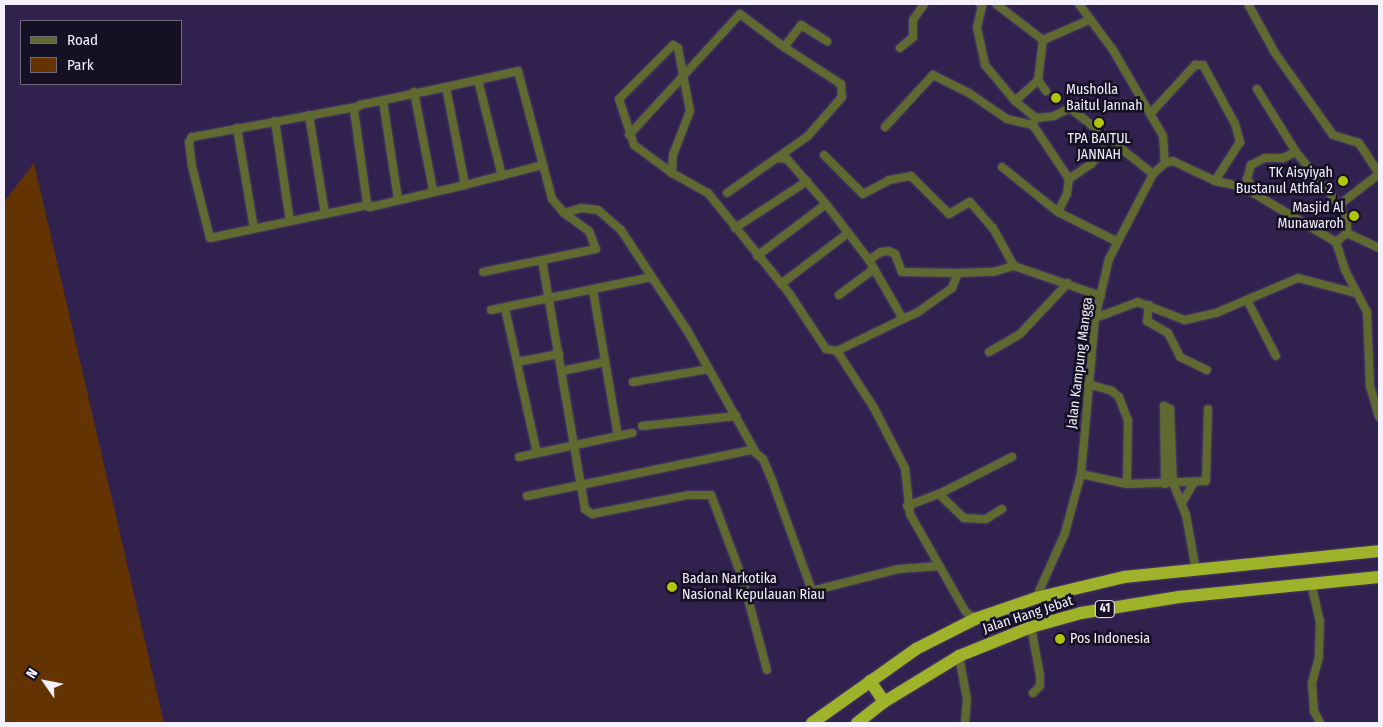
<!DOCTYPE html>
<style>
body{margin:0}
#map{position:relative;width:1383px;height:727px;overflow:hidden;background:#31214e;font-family:"Fira Sans Condensed",sans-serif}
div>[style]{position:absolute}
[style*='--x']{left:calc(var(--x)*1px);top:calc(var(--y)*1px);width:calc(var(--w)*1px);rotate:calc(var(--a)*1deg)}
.green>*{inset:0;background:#643302}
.roads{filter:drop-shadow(0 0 1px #4c3e66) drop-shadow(0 0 1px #4c3e66)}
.minor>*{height:8px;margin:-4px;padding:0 4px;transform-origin:4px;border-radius:4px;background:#606a30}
.trunk>*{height:12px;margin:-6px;padding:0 6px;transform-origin:6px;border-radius:6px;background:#9eb22a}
.dots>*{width:14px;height:14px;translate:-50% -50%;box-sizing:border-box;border:2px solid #161024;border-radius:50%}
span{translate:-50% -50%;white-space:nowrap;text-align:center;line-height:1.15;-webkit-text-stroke:5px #161024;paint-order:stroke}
.shield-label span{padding:1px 4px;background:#161024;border:1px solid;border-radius:4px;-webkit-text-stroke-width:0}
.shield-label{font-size:12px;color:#f4f1fd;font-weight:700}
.poi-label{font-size:14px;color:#f4f1fd}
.left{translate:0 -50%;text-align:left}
.right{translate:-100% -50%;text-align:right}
.street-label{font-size:14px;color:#f4f1fd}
.frame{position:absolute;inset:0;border:5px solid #f4f1fd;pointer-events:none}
.legend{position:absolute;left:20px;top:20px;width:162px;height:65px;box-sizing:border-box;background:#161024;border:1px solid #6f6a7b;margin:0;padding:6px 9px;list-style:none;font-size:15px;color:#f4f1fd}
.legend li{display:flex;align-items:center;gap:10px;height:25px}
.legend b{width:25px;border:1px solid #6f6a7b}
.north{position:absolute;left:20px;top:657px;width:50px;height:50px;-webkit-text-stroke:4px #161024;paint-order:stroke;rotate:303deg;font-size:14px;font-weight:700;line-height:20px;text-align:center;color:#f4f1fd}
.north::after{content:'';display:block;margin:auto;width:18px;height:22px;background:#f4f1fd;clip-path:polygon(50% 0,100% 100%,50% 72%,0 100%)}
</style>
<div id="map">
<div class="green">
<div style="clip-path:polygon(34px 163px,164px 723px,4px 723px,4px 202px)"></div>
</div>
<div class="roads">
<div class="minor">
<div style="--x:980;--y:4;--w:3;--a:45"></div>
<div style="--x:982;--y:6;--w:22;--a:103"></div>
<div style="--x:977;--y:27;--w:39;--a:78"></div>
<div style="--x:985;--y:65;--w:47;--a:50.2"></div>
<div style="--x:1015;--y:101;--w:27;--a:39"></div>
<div style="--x:1036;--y:118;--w:18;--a:-6"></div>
<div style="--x:1054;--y:116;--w:18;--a:-27"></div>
<div style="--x:1070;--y:108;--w:106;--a:38.5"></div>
<div style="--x:1153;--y:174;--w:96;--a:117.4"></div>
<div style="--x:1109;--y:259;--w:61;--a:103.3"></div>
<div style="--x:1095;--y:318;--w:157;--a:95.1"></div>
<div style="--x:1081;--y:474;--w:61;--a:105.2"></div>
<div style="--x:1065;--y:533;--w:71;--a:114"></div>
<div style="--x:996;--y:4;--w:59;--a:37.5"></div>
<div style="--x:1079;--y:4;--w:57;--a:53.5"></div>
<div style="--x:1113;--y:50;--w:99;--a:59.8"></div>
<div style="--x:1163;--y:136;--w:27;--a:86"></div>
<div style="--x:1248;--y:4;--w:56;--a:61.1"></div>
<div style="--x:1275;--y:53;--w:100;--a:54.7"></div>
<div style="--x:1333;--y:135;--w:27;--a:17"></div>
<div style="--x:1359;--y:143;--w:37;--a:57"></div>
<div style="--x:1379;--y:174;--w:51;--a:142.2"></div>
<div style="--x:1339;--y:205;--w:19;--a:65"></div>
<div style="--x:1347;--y:222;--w:11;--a:90"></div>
<div style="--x:784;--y:47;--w:28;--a:-52"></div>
<div style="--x:801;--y:25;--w:31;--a:32"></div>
<div style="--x:900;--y:48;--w:17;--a:-40"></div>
<div style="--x:913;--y:37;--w:17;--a:-90"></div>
<div style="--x:913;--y:20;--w:19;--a:-55"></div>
<div style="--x:478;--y:80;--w:99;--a:76"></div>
<div style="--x:1038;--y:80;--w:40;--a:-82.9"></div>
<div style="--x:1043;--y:40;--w:50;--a:-23.5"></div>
<div style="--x:446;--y:87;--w:74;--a:-12.5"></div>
<div style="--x:518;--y:71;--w:132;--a:75.1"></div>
<div style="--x:552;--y:199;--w:18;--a:49"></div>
<div style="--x:564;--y:213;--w:31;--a:36"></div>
<div style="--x:589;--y:231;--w:19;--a:69"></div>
<div style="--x:596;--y:249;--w:115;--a:168.5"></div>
<div style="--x:1257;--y:89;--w:74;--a:58.2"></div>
<div style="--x:1296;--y:152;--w:68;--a:50.9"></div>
<div style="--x:414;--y:92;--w:100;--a:79"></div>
<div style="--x:383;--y:101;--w:99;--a:81.3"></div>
<div style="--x:1015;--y:101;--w:31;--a:-42"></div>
<div style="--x:1038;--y:80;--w:14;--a:54"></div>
<div style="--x:356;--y:107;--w:167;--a:169.6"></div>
<div style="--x:192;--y:137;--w:6;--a:121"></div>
<div style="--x:189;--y:142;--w:24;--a:83"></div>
<div style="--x:192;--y:166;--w:74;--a:76"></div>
<div style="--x:210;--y:238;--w:161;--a:-11.8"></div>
<div style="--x:1150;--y:114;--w:67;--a:-47.4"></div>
<div style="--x:1195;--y:65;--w:8;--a:0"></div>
<div style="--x:1203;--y:65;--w:67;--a:61.5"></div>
<div style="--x:1235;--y:124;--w:19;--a:74"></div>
<div style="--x:1240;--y:142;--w:46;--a:122.7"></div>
<div style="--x:309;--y:115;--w:100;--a:80.8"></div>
<div style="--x:275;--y:121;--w:101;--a:81.5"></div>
<div style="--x:1034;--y:122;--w:3;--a:108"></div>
<div style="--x:1033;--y:125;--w:65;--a:56.3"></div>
<div style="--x:885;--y:127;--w:71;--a:-47.3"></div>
<div style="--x:933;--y:75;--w:40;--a:26.6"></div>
<div style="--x:969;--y:93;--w:46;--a:34.4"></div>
<div style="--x:1007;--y:119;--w:27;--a:13"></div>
<div style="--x:237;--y:128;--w:102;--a:80.4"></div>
<div style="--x:629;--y:135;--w:164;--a:-47.5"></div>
<div style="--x:740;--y:14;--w:55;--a:36.9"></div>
<div style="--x:784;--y:47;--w:68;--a:33"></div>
<div style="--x:841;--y:84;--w:13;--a:86"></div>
<div style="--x:842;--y:97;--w:52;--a:131.1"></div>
<div style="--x:808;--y:136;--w:99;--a:144.9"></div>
<div style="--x:1112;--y:140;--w:32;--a:131"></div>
<div style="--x:1091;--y:164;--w:27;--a:146"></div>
<div style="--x:1069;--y:179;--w:15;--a:98"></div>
<div style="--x:1067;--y:194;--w:20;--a:117"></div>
<div style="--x:1058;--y:212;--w:65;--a:26.6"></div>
<div style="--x:824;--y:155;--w:55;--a:45"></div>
<div style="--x:863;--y:194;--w:30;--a:-28"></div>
<div style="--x:889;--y:180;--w:22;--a:-10"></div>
<div style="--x:911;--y:176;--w:54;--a:45"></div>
<div style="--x:949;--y:214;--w:24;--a:-30"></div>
<div style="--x:970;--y:202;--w:35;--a:49"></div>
<div style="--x:993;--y:228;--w:43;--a:61.1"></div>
<div style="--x:1002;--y:167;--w:72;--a:38.8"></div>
<div style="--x:672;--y:173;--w:18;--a:-87"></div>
<div style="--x:673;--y:155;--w:47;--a:-68.9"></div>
<div style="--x:690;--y:111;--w:64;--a:-100.8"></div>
<div style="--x:678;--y:48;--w:6;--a:-149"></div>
<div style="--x:673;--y:45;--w:76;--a:135"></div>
<div style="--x:619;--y:99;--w:48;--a:71.9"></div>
<div style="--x:634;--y:145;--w:47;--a:36.4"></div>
<div style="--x:672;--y:173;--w:41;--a:29.1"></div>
<div style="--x:708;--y:193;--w:129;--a:51"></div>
<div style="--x:789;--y:293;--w:67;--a:56.5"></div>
<div style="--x:826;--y:349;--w:11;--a:10"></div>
<div style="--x:837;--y:351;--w:73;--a:-25.9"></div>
<div style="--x:903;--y:319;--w:68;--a:-120"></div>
<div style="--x:869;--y:260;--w:71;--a:-127.5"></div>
<div style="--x:826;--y:204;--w:60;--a:-130.9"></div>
<div style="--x:787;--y:159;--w:10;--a:-174"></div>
<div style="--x:1153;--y:174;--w:16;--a:-43"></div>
<div style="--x:1165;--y:163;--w:8;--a:-14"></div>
<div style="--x:1173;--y:161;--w:47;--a:25.5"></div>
<div style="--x:1215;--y:181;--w:29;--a:12"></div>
<div style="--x:1243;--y:187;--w:108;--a:30.6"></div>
<div style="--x:465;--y:185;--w:98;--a:167"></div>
<div style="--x:370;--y:207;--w:5;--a:-127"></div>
<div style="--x:367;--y:203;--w:94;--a:-98"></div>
<div style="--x:354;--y:110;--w:8;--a:-40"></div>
<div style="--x:360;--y:105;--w:88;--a:-11.8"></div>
<div style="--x:446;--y:87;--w:100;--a:79"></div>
<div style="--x:465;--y:185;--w:81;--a:-14.4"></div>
<div style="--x:1256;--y:193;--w:17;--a:-123"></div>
<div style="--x:1247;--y:179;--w:15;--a:-74"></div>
<div style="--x:1251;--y:165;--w:16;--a:-27"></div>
<div style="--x:1265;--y:158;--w:18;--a:0"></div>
<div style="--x:1283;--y:158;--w:14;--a:-25"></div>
<div style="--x:564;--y:213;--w:18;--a:-16"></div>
<div style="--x:581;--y:208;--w:17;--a:7"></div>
<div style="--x:598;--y:210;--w:30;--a:41"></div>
<div style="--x:621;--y:230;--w:120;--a:56.6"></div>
<div style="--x:687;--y:330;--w:139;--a:60.7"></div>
<div style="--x:735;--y:228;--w:86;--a:-33.1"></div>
<div style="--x:1379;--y:248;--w:35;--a:-155"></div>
<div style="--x:1347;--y:233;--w:14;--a:141"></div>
<div style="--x:1336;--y:242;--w:29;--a:72"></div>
<div style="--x:1345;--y:270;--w:47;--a:62.4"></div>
<div style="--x:1367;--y:312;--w:74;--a:87.7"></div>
<div style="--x:1370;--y:386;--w:32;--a:74"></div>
<div style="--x:757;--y:256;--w:86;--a:-37"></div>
<div style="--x:542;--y:260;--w:253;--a:80.2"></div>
<div style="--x:585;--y:509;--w:9;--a:36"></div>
<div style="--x:592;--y:514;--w:99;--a:-11.1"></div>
<div style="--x:689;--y:495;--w:22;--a:0"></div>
<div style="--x:711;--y:495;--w:91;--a:69.4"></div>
<div style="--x:743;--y:580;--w:93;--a:75.1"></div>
<div style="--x:869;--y:260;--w:14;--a:-34"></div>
<div style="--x:881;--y:252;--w:8;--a:-7"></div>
<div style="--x:889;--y:251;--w:7;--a:27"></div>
<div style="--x:895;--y:254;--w:19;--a:69"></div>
<div style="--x:902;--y:272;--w:56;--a:1"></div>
<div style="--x:781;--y:284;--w:84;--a:-37.3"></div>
<div style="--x:593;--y:290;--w:148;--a:80.3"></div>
<div style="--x:839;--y:295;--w:44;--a:-36.6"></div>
<div style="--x:1247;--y:300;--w:63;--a:62.6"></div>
<div style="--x:1149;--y:305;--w:16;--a:97"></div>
<div style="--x:1147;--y:321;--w:24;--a:30"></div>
<div style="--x:1168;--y:333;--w:27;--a:63"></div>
<div style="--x:1180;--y:357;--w:30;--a:26"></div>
<div style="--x:505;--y:308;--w:148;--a:77.6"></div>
<div style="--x:491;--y:310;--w:164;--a:-11.6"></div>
<div style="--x:1095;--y:318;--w:46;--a:-20.4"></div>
<div style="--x:1138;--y:302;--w:50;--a:21"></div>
<div style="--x:1185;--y:320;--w:32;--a:-13"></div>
<div style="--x:1216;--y:313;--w:89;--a:-23.1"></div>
<div style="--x:1298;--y:278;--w:60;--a:14.5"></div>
<div style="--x:903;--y:319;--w:17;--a:-25"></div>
<div style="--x:918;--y:312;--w:42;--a:-35.2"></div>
<div style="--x:952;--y:288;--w:16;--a:-68"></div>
<div style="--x:958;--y:273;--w:35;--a:-2"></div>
<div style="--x:993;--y:272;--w:22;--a:-16"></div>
<div style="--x:1014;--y:266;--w:92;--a:19"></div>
<div style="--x:837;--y:351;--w:68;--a:57"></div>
<div style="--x:874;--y:408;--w:68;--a:62.7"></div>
<div style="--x:905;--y:468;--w:46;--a:83.8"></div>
<div style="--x:910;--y:514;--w:112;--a:60.4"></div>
<div style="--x:965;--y:611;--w:13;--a:39"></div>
<div style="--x:989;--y:352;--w:36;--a:-30"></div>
<div style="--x:1020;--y:334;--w:70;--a:-46.7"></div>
<div style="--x:517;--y:362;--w:43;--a:-10.8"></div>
<div style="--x:562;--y:371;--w:44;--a:-11.8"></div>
<div style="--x:633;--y:382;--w:77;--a:-9.7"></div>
<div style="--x:1088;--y:384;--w:25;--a:16"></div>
<div style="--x:1112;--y:391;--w:9;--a:41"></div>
<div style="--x:1119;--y:397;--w:25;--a:69"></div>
<div style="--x:1128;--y:420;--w:64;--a:90.9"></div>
<div style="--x:642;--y:426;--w:95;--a:-6.1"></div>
<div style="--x:519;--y:457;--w:116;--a:-12"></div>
<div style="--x:1081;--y:474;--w:47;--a:12.3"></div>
<div style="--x:1127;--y:484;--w:79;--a:-2.2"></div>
<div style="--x:1206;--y:481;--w:72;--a:-88.4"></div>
<div style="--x:1165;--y:484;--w:78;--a:-90.7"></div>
<div style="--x:1164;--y:406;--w:7;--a:27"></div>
<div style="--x:1170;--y:409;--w:74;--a:87.7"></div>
<div style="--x:1173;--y:483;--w:35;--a:68"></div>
<div style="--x:1186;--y:515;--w:56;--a:79.7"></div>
<div style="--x:939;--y:494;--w:35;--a:44"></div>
<div style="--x:964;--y:518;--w:22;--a:3"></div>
<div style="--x:986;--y:519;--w:19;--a:-32"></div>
<div style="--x:527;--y:496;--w:230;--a:-11.6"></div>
<div style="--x:752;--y:450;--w:14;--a:39"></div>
<div style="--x:763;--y:459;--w:26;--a:67"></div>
<div style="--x:773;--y:483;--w:115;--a:70.1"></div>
<div style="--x:1182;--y:503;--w:24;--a:-60"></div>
<div style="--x:907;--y:506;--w:34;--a:-21"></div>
<div style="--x:939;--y:494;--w:82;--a:-26.9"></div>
<div style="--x:1311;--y:583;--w:39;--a:77"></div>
<div style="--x:1320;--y:621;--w:36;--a:92"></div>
<div style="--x:1319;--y:657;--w:27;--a:105"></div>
<div style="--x:1312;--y:683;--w:28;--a:86"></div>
<div style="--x:1314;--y:711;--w:13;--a:63"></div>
<div style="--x:800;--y:594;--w:102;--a:-14.2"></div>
<div style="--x:899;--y:569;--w:40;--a:-4.3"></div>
<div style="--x:1031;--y:627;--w:49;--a:79.4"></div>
<div style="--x:1040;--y:675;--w:11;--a:90"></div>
<div style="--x:1040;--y:686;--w:10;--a:135"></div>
<div style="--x:959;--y:656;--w:44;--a:79.5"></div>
<div style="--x:967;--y:699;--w:24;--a:95"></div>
</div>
<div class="trunk">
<div style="--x:870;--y:681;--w:25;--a:56"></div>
<div style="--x:812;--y:723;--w:128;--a:-35.4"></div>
<div style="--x:916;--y:649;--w:66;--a:-27"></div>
<div style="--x:975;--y:619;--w:65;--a:-19"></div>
<div style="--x:1036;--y:598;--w:90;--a:-13.4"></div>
<div style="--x:1124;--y:577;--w:256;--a:-5.8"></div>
<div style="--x:857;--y:723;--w:34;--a:-38"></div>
<div style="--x:884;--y:702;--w:88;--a:-31.5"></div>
<div style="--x:959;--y:656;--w:78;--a:-21.9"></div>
<div style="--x:1031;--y:627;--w:52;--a:-15.6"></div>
<div style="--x:1081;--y:613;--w:99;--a:-9.3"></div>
<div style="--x:1179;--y:597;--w:201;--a:-5.7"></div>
</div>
</div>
<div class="dots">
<div style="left:1056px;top:98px;background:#aec508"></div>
<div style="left:1099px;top:123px;background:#aec508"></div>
<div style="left:1343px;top:181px;background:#aec508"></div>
<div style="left:1354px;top:216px;background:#aec508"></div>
<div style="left:672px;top:587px;background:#aec508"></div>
<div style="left:1060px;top:639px;background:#aec508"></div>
</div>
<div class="shield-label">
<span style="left:1105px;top:609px">41</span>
</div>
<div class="poi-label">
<span class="left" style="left:1066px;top:98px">Musholla<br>Baitul Jannah</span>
<span style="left:1099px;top:147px">TPA BAITUL<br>JANNAH</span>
<span class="right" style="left:1333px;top:181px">TK Aisyiyah<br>Bustanul Athfal 2</span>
<span class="right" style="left:1344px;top:216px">Masjid Al<br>Munawaroh</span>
<span class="left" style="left:682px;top:587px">Badan Narkotika<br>Nasional Kepulauan Riau</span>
<span class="left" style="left:1070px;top:639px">Pos Indonesia</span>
</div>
<div class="street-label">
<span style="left:1080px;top:363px;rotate:-83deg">Jalan Kampung Mangga</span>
<span style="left:1028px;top:615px;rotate:-18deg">Jalan Hang Jebat</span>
</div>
<div class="frame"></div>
<ul class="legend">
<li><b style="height:6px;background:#606a30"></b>Road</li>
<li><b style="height:14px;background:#643302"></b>Park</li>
</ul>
<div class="north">N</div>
</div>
